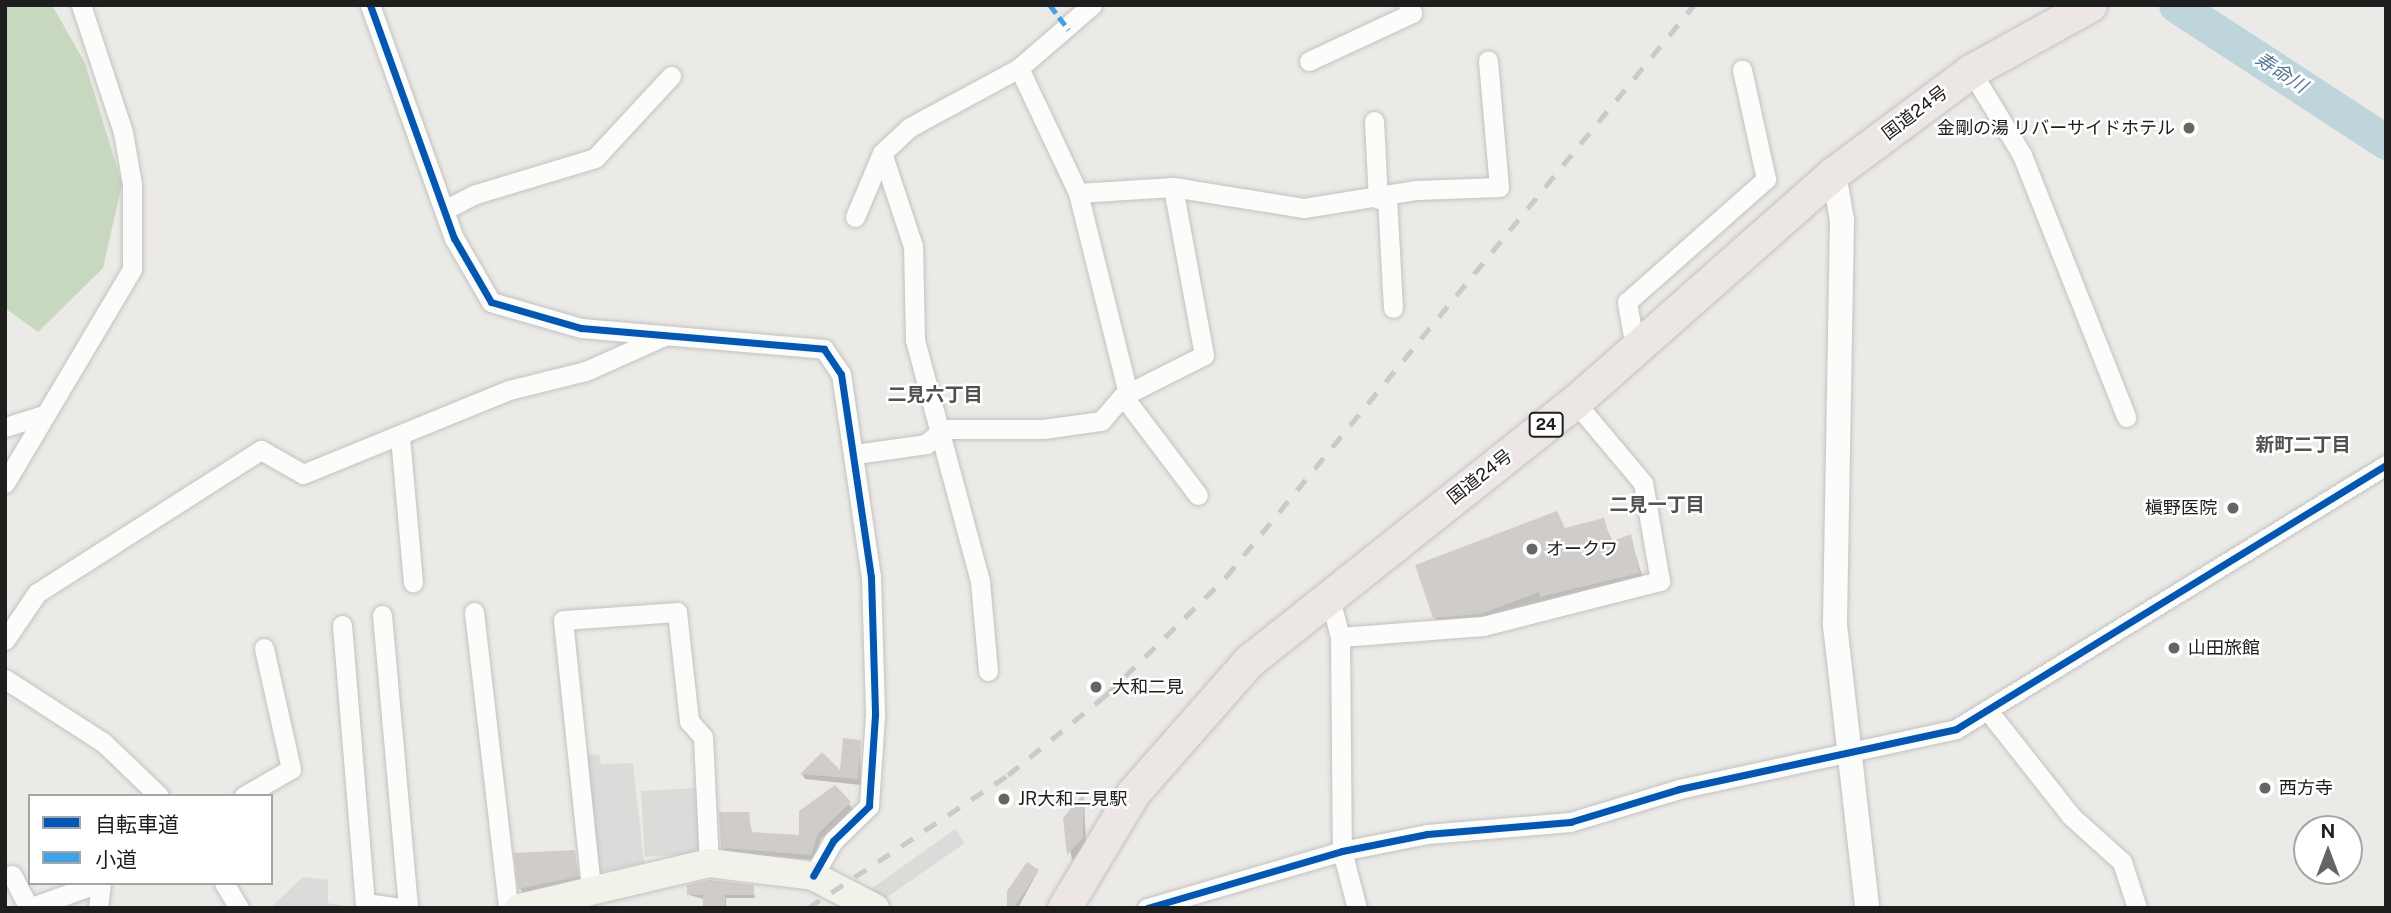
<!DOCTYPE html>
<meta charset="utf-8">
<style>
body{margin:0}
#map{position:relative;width:2391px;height:913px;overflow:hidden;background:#eceae7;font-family:"Public Sans","Noto Sans JP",sans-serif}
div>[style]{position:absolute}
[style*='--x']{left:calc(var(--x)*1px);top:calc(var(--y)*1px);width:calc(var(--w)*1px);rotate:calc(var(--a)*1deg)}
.forest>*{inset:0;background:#c8d8bf}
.parking>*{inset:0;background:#dcdbda;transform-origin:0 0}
.shadow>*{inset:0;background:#0003}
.river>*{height:35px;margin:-17.5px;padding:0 17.5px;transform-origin:17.5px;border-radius:17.5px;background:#bed5dc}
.building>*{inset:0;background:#cfccca}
.roads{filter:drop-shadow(0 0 2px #c3c2c1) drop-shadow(0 0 2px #c3c2c1)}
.minor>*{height:19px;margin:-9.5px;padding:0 9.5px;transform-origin:9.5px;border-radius:9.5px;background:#fcfcfb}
.tertiary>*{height:24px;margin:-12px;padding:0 12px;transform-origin:12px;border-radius:12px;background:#fcfcfb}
.secondary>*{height:28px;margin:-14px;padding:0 14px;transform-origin:14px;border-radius:14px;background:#f2f2eb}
.trunk>*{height:33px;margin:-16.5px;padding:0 16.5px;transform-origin:16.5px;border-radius:16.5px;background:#ece6e4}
.rail>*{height:5px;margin-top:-2.5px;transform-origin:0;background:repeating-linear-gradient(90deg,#cacac9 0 14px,transparent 0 28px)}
.quiet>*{height:5px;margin-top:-2.5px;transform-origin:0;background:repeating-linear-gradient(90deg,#3da2ea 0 10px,transparent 0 15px)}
.cycleway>*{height:7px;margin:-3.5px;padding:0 3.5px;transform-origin:3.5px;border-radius:3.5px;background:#0057b8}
.dots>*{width:19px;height:19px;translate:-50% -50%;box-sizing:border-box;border:4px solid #fff;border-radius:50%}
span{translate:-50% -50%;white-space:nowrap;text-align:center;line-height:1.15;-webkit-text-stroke:5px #fff;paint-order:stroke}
.shield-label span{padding:2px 5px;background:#fff;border:2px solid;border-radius:5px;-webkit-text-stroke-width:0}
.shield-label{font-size:16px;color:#1e1e1e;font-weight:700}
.street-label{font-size:18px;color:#1e1e1e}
.poi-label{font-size:18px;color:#1e1e1e}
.right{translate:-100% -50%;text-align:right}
.left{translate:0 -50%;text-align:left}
.water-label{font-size:19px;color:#52769d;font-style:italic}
.neighbourhood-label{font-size:19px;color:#515151;font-weight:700}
.frame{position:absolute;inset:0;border:7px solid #1e1e1e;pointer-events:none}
.legend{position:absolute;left:28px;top:794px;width:245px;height:91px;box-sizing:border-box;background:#fff;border:2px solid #a5a5a5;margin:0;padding:9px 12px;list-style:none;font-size:21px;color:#1e1e1e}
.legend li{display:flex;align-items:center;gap:14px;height:35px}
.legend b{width:35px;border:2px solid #a5a5a5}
.north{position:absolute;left:2293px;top:815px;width:70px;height:70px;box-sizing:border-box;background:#fff;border:2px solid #a5a5a5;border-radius:50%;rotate:0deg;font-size:19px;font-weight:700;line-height:28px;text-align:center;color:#1e1e1e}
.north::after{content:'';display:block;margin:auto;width:24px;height:32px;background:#666564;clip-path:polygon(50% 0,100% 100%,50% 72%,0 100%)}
</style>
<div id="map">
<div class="forest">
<div style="clip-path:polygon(5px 5px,52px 5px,85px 63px,122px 184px,103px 268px,38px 332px,5px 308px)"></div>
</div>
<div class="parking">
<div style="clip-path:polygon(599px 754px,601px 764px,633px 763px,644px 863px,596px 873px,583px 756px)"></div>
<div style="left:697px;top:788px;width:66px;height:56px;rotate:87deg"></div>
<div style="clip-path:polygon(955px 829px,965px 843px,883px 900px,867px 892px)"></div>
<div style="clip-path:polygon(303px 877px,328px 880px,328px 903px,358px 908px,270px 908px)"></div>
</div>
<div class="shadow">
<div style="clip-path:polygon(1603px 520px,1613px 543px,1630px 536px,1645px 585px,1442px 629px,1435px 617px,1565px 530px)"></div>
<div style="clip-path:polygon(860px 741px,861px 785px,805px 779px,802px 774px,841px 774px)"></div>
<div style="clip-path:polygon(834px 787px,853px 809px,821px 839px,814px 860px,726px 853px,722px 847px,748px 814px,752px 833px,801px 836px)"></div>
<div style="clip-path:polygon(1084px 796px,1086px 845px,1072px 861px,1065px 818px)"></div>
<div style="clip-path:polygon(574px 852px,580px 882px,523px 893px,520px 888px)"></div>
<div style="clip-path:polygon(1038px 871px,1018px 908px,1009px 908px)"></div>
<div style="clip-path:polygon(753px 887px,755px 898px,726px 898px,726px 908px,705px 908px,704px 899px,689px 895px)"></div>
</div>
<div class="river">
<div style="--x:2176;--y:5;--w:251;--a:33.1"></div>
</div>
<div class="building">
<div style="clip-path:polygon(1557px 511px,1565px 528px,1604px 518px,1611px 542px,1631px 534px,1640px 573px,1540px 597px,1539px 592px,1481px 614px,1433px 618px,1415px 565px)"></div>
<div style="clip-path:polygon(843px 738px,861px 740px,858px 779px,800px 774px,822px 752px,840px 770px)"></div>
<div style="clip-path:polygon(835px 785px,851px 802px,818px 834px,811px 855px,721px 848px,719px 812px,749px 812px,751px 832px,799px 835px,799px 811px)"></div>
<div style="clip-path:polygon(1084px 793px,1083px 838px,1067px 855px,1063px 818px)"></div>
<div style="clip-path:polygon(575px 850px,578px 877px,518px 889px,514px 853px)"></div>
<div style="clip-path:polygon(1027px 862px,1039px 870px,1014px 908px,1007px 908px,1007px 891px)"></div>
<div style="clip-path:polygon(710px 880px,754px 885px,754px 895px,725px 895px,725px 908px,703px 908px,703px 895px,687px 895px,687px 885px)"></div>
</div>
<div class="roads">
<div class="minor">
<div style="--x:370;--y:5;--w:248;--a:70.2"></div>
<div style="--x:454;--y:238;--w:74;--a:60"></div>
<div style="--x:491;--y:302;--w:94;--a:16.1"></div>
<div style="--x:581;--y:328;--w:244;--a:4.9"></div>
<div style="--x:824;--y:349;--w:30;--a:56"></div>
<div style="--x:841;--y:374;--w:205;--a:81.6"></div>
<div style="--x:871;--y:577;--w:138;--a:88.3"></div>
<div style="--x:875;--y:715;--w:91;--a:93.8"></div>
<div style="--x:869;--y:806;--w:50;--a:135.8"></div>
<div style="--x:833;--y:841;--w:40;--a:119.7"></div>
<div style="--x:1092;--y:5;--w:96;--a:139.2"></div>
<div style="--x:1019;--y:68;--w:138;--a:64.7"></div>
<div style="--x:1078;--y:193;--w:206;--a:76"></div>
<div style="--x:1309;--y:61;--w:114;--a:-25"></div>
<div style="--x:1412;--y:13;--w:9;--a:-117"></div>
<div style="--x:1971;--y:71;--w:98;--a:58.7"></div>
<div style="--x:2022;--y:155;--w:282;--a:68.3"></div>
<div style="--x:1374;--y:121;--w:78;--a:87.1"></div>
<div style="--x:1078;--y:193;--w:95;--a:-3.6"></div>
<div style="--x:1173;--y:187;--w:133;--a:9.1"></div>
<div style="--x:1304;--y:208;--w:114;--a:-9.1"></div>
<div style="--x:1417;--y:190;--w:82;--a:-2.1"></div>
<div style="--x:1499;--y:187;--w:127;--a:-95"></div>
<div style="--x:1387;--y:197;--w:111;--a:86.9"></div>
<div style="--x:444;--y:210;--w:36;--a:-27"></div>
<div style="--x:476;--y:194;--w:124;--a:-16.8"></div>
<div style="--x:595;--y:158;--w:112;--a:-47.2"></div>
<div style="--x:855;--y:217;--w:69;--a:-67.1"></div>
<div style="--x:1635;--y:348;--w:47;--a:-99.9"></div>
<div style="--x:1627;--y:302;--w:186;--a:-41.5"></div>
<div style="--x:1766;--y:179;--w:112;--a:-102.4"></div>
<div style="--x:1123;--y:396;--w:124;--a:52.9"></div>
<div style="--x:5;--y:427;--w:41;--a:-17.1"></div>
<div style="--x:400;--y:437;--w:146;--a:84.9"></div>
<div style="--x:856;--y:454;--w:71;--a:-8.1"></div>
<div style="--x:926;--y:444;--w:23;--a:-41"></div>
<div style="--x:943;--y:429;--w:100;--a:0"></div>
<div style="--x:1043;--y:429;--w:59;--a:-7.9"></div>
<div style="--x:1101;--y:421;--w:33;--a:-49"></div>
<div style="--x:1123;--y:396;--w:91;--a:-26.8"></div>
<div style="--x:1204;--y:355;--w:171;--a:-100.5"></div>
<div style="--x:5;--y:483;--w:249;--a:-59.3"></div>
<div style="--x:132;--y:269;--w:85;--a:-90"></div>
<div style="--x:132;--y:184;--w:53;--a:-99.8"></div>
<div style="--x:123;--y:132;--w:134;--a:-108.3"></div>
<div style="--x:1329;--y:595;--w:43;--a:75.3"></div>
<div style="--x:1340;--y:637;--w:214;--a:89.5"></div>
<div style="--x:1342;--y:851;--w:59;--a:75.3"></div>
<div style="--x:474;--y:612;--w:298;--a:83.4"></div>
<div style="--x:382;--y:615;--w:294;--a:84.9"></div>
<div style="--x:342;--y:625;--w:279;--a:85.3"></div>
<div style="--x:365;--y:903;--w:36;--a:8"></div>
<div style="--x:1340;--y:637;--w:143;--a:-4.4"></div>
<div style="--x:1483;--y:626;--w:183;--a:-14.3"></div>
<div style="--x:1660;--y:581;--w:99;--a:-99.8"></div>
<div style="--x:1643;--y:483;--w:106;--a:-130"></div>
<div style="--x:5;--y:640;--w:57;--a:-55.8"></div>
<div style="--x:37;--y:593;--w:266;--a:-32.6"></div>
<div style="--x:261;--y:450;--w:48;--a:29.7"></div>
<div style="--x:303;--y:474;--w:222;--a:-22.2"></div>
<div style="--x:509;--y:390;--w:79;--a:-13.9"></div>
<div style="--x:586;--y:371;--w:85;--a:-24.2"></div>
<div style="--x:988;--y:671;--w:90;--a:-95.1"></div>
<div style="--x:980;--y:581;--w:250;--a:-105.1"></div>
<div style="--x:915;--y:340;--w:94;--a:-91.2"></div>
<div style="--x:913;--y:246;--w:98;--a:-108.4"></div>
<div style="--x:882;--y:153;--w:38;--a:-43"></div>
<div style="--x:910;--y:127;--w:124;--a:-28.4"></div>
<div style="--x:5;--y:679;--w:118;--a:32.9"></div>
<div style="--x:104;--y:743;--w:76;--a:43.9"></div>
<div style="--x:1989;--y:712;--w:132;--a:51.7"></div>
<div style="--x:2071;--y:816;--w:69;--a:42"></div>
<div style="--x:2122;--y:862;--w:48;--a:71.9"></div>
<div style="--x:244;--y:796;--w:54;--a:-29.9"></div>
<div style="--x:291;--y:769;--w:124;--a:-102.6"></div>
<div style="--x:12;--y:875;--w:37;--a:63"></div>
<div style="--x:224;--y:883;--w:29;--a:59"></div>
<div style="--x:591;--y:887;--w:268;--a:-96"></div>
<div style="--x:563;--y:620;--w:114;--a:-4"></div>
<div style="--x:677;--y:612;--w:110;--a:83.7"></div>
<div style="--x:689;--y:721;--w:21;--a:49"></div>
<div style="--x:703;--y:737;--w:126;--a:87.3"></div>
<div style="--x:29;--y:908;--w:74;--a:-19.7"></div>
<div style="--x:98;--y:908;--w:25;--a:-83"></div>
<div style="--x:1147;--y:908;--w:203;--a:-16.3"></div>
<div style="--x:1342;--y:851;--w:87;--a:-11.3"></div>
<div style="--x:1427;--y:834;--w:144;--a:-4.8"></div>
<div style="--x:1570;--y:822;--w:114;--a:-16.8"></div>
<div style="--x:1679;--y:789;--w:283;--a:-12.2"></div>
<div style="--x:1956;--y:729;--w:505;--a:-31.55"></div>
</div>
<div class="tertiary">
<div style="--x:1834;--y:173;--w:49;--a:80.5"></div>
<div style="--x:1842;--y:221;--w:404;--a:91"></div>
<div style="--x:1835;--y:625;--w:285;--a:83.5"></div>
</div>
<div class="secondary">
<div style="--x:519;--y:908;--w:195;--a:-13.3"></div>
<div style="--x:709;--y:863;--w:105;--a:7.1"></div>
<div style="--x:813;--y:876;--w:70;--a:27.3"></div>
</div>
<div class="trunk">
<div style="--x:1064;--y:908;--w:134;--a:-59"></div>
<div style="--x:1133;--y:793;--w:176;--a:-48.7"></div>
<div style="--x:1249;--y:661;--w:416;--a:-38.5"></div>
<div style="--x:1575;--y:402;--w:346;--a:-41.5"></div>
<div style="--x:1834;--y:173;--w:171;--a:-36.7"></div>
<div style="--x:1971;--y:71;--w:136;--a:-29"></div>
</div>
</div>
<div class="rail">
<div style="--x:808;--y:908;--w:240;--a:-33.6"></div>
<div style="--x:1008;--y:775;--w:125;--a:-39.2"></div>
<div style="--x:1105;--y:696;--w:170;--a:-44.5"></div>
<div style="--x:1226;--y:577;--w:739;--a:-50.71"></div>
</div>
<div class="quiet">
<div style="--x:1050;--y:5;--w:31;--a:53"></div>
</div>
<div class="cycleway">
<div style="--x:370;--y:5;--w:248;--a:70.2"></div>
<div style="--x:454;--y:238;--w:74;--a:60"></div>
<div style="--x:491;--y:302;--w:94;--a:16.1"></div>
<div style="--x:581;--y:328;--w:244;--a:4.9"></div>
<div style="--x:824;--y:349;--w:30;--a:56"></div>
<div style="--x:841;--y:374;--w:205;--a:81.6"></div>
<div style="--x:871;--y:577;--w:138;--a:88.3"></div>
<div style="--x:875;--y:715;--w:91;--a:93.8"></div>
<div style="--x:869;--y:806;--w:50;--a:135.8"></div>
<div style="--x:833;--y:841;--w:40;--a:119.7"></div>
<div style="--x:1147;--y:908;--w:203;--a:-16.3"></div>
<div style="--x:1342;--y:851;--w:87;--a:-11.3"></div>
<div style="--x:1427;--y:834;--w:144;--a:-4.8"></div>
<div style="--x:1570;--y:822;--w:114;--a:-16.8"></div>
<div style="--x:1679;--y:789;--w:283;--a:-12.2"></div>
<div style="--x:1956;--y:729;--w:505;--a:-31.55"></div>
</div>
<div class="dots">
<div style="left:2189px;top:128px;background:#666564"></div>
<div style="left:2233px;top:508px;background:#666564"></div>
<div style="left:1532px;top:549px;background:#666564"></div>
<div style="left:2174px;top:648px;background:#666564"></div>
<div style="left:1096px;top:687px;background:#666564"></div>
<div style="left:2265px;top:788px;background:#666564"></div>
<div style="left:1004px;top:799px;background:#666564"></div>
</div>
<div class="shield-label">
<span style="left:1546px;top:425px">24</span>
</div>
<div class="street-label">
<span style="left:1915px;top:113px;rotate:-37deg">国道24号</span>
<span style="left:1480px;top:477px;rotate:-38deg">国道24号</span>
</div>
<div class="poi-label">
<span class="right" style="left:2175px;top:128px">金剛の湯 リバーサイドホテル</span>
<span class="right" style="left:2217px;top:508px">槇野医院</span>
<span class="left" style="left:1546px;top:549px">オークワ</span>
<span class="left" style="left:2188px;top:648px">山田旅館</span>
<span class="left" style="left:1112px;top:687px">大和二見</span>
<span class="left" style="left:2279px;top:788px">西方寺</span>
<span class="left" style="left:1018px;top:799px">JR大和二見駅</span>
</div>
<div class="water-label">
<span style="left:2281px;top:73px;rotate:33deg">寿命川</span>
</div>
<div class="neighbourhood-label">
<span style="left:935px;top:395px">二見六丁目</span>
<span style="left:2303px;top:445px">新町二丁目</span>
<span style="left:1657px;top:505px">二見一丁目</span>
</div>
<div class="frame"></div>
<ul class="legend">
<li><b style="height:9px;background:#0057b8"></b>自転車道</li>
<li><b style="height:9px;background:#3da2ea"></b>小道</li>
</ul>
<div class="north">N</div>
</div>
